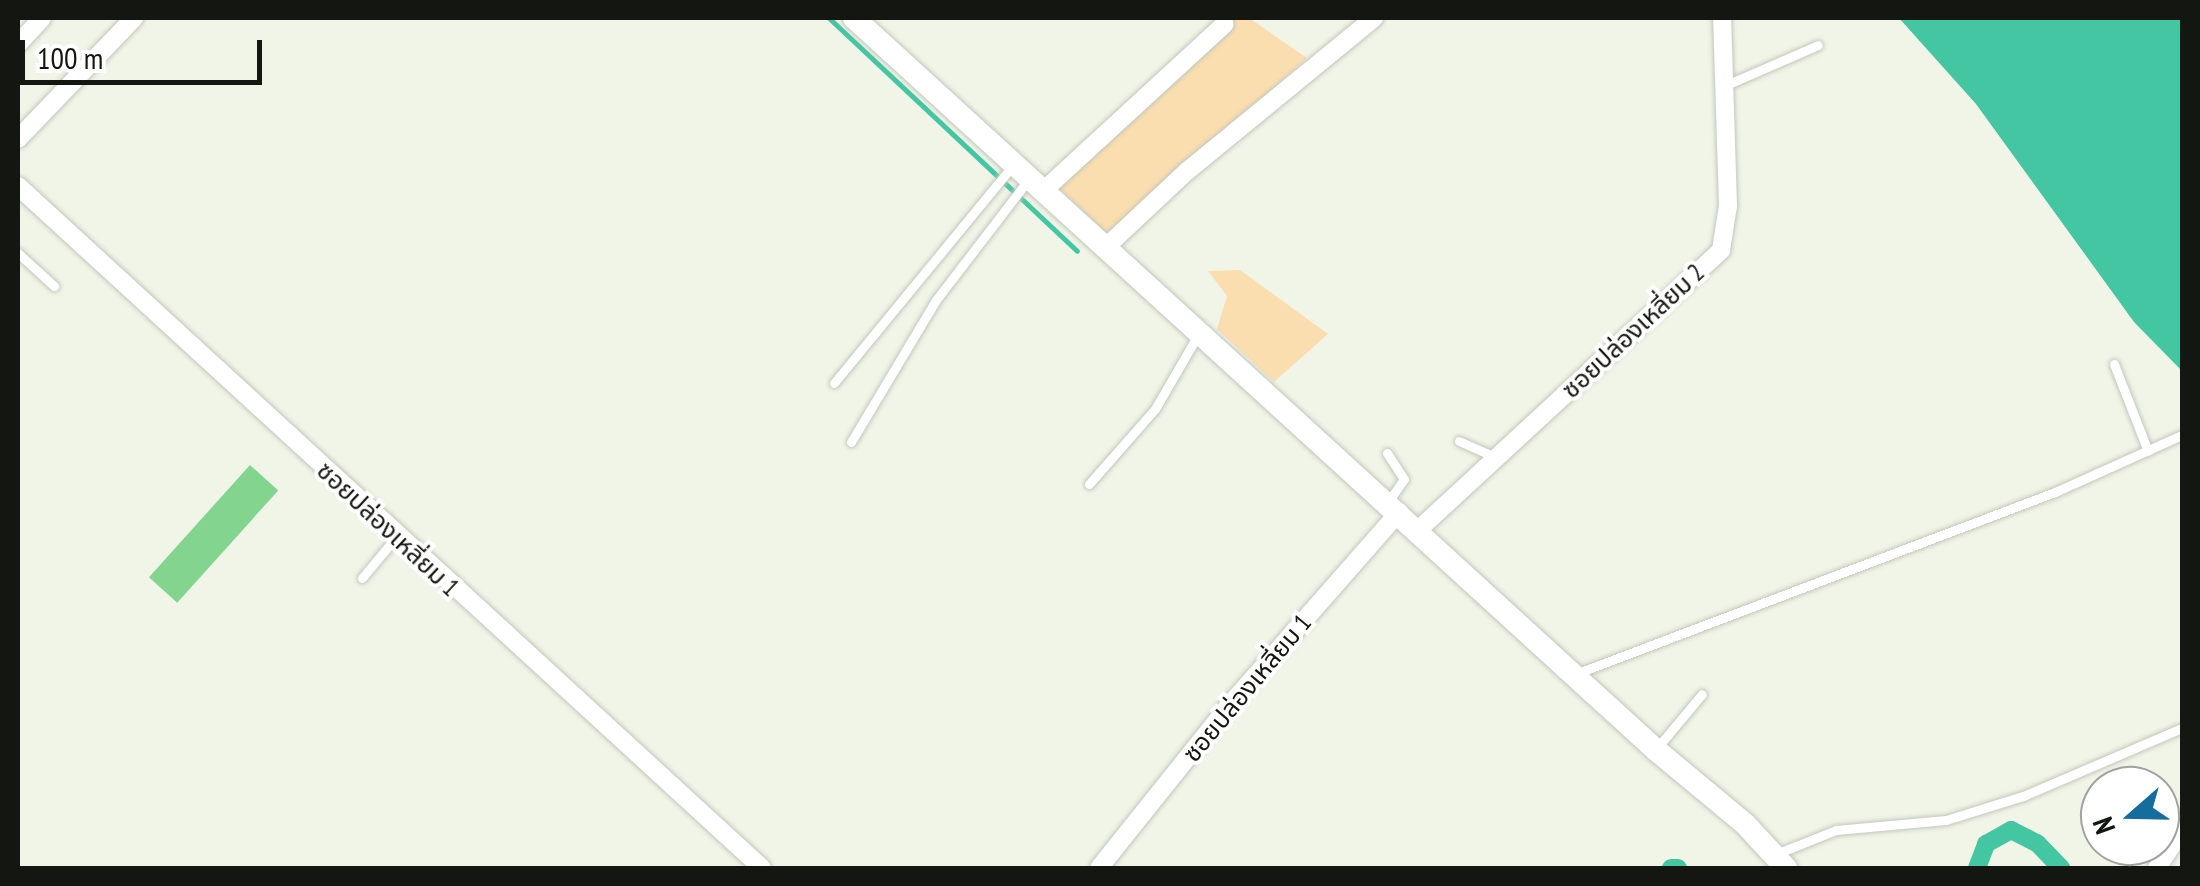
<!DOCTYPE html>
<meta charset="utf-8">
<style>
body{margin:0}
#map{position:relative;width:2200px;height:886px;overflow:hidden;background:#f0f5e8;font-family:"PT Sans Narrow","Noto Sans Thai",sans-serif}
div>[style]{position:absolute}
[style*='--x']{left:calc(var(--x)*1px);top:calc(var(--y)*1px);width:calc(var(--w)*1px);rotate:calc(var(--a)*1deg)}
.green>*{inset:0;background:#fbdeb0}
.water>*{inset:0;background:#44c6a2}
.stream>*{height:5px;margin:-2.5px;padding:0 2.5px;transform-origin:2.5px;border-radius:2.5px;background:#44c6a2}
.canal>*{height:18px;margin:-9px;padding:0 9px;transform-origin:9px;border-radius:9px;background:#44c6a2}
.building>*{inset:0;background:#83d48f;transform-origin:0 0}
.roads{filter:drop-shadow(0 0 2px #c2c7bb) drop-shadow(0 0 2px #c2c7bb)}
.service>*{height:9px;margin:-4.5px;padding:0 4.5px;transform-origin:4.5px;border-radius:4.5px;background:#fff}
.minor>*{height:18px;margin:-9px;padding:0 9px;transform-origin:9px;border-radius:9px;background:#fff}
.tertiary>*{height:22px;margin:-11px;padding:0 11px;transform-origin:11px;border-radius:11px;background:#fff}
span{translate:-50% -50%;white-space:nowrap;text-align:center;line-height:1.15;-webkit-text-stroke:8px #fff;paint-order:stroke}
.street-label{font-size:25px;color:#141611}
.frame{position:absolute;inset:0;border:20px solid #141611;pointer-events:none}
.north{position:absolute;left:2080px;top:766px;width:100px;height:100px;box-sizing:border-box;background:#fff;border:2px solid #a1a2a0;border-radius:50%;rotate:250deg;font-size:28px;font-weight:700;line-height:40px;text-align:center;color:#141611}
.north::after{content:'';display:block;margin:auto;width:35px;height:45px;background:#146d9d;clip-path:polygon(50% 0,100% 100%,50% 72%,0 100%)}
.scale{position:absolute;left:20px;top:40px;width:242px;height:45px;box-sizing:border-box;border:5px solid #141611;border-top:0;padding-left:12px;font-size:30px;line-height:35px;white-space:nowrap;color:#141611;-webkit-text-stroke:8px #fff;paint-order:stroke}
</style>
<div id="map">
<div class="green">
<div style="clip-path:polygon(1233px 18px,1249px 18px,1307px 58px,1118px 227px,1105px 232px,1058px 187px)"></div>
<div style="clip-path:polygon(1240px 270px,1328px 334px,1274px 382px,1217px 329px,1227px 296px,1208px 271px)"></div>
</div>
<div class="water">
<div style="clip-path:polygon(1899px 18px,2182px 18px,2182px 371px,2134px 322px,1976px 104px)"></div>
</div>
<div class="stream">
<div style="--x:829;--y:18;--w:340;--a:43.2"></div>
</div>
<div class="canal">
<div style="--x:1671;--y:868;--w:7;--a:0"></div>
<div style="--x:1977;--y:868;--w:26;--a:-69"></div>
<div style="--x:1986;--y:844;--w:29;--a:-29"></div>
<div style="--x:2011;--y:830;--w:29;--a:27"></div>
<div style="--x:2037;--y:843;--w:35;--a:46"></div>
</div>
<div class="building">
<div style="left:250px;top:465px;width:38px;height:151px;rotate:42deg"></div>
</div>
<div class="roads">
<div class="service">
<div style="--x:1726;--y:85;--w:100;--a:-23.5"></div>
<div style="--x:18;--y:253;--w:49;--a:42.5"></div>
<div style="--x:2114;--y:364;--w:93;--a:68.7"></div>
<div style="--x:834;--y:383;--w:282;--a:-50.6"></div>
<div style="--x:1459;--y:441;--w:39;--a:24"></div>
<div style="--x:851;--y:442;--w:165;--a:-59.1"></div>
<div style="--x:936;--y:300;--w:151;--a:-52.5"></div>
<div style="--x:1387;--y:453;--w:31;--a:57"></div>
<div style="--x:1404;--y:479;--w:28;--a:125"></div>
<div style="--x:1089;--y:484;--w:100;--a:-48.7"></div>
<div style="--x:1155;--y:409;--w:88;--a:-59.9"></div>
<div style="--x:362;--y:578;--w:53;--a:-50.3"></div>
<div style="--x:1578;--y:673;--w:510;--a:-20.78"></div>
<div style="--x:2055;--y:492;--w:139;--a:-24.2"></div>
<div style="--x:1657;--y:748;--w:70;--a:-50.2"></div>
<div style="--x:1776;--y:854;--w:65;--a:-21.8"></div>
<div style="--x:1836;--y:830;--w:110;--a:-5.2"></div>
<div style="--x:1946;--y:820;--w:81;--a:-17.3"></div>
<div style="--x:2023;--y:796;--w:173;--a:-23.2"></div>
</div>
<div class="minor">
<div style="--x:18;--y:44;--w:35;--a:-47"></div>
<div style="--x:18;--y:139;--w:168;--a:-46.2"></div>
<div style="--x:18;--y:186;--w:1009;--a:42.51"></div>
<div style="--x:1042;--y:192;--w:248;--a:-42.6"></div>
<div style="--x:1105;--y:248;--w:111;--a:-43.2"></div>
<div style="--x:1186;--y:172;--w:243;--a:-39.3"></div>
<div style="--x:1417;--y:531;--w:414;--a:-42.7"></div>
<div style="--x:1721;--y:250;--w:45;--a:-81"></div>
<div style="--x:1728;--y:206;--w:188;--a:-91.8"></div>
<div style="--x:1099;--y:868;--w:205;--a:-51.3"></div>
<div style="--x:1227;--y:708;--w:261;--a:-48.7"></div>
<div style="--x:2157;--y:868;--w:45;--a:-56.7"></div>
</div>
<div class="tertiary">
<div style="--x:854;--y:18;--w:1086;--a:42.39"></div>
<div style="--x:1656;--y:750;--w:116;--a:39.7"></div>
<div style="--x:1745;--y:824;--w:60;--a:47"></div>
</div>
</div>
<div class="street-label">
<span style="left:1633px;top:331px;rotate:-43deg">ซอยปล่องเหลี่ยม 2</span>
<span style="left:388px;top:529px;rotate:43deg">ซอยปล่องเหลี่ยม 1</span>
<span style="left:1247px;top:688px;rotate:-50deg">ซอยปล่องเหลี่ยม 1</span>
</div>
<div class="frame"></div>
<div class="north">N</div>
<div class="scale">100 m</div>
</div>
